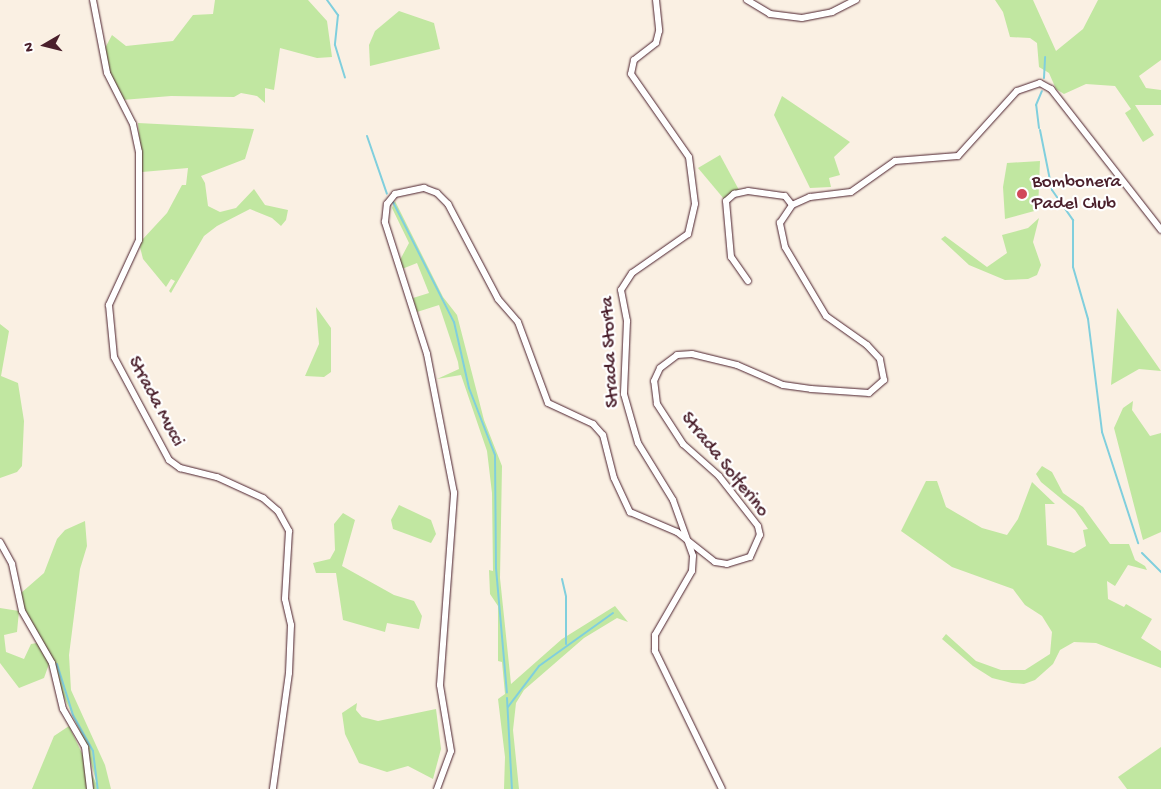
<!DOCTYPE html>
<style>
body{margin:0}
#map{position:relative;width:1161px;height:789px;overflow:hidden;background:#faf0e3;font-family:"Gochi Hand",sans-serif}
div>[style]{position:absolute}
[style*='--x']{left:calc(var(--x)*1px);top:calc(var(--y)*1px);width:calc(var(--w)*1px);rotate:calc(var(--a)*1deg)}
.green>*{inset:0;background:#c1e7a1}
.stream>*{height:2px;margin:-1px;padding:0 1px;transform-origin:1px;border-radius:1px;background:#80cfdd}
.roads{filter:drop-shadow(0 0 1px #4a1f2b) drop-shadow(0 0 1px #4a1f2b)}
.minor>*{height:6px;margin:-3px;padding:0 3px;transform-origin:3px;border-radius:3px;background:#fff}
.dots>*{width:14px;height:14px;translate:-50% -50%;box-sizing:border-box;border:2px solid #fff;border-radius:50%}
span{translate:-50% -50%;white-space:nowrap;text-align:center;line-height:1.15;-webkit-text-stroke:4.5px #fff;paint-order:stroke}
.poi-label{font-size:19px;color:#4a1f2b}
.left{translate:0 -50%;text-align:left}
.street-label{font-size:19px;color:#4a1f2b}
.north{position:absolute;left:20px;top:20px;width:50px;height:50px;-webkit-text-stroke:4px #fff;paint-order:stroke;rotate:262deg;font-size:14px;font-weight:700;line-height:20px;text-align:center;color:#4a1f2b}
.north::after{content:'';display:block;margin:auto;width:18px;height:22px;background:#4a1f2b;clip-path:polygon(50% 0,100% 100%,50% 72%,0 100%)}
</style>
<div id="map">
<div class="green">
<div style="clip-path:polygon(215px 0,308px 0,327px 21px,332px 57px,317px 58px,280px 48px,274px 90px,265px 88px,265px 103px,257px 96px,241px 93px,234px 97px,171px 96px,122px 100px,111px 78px,104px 50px,112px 35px,126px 46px,173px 41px,193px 15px,213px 14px)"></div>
<div style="clip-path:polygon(995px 0,1033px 0,1056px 51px,1083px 29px,1098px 0,1161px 0,1161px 60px,1139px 76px,1146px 88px,1161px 90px,1161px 105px,1135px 105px,1154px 135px,1143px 142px,1125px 113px,1131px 109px,1115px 86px,1086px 84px,1064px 94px,1056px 89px,1049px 73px,1039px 67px,1037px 43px,1030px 38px,1010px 37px,1003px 12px)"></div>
<div style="clip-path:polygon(399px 11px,434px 23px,440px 49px,370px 66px,369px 45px,375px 31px)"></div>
<div style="clip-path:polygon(782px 96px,850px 142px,834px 157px,840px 175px,829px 178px,831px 187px,810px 188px,774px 115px)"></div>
<div style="clip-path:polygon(138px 123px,254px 129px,245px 159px,201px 176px,205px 183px,208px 206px,220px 212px,236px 208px,254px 189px,265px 205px,288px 210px,286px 220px,281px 226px,272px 218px,250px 209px,217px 226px,204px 236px,171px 293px,169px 291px,175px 281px,171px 279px,166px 287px,143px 259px,140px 247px,142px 240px,167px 213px,182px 185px,186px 185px,188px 168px,142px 172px)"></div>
<div style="clip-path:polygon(720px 155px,739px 190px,724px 199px,698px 168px)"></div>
<div style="clip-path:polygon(1040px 161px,1038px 210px,1005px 219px,1003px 187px,1007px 163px)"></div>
<div style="clip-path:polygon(395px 201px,443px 297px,457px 315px,484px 420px,502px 466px,500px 578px,511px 684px,562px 639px,615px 606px,628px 622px,617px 618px,584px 638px,524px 690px,516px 703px,513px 730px,519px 789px,504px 789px,505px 757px,498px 699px,505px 694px,502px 662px,498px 661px,498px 606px,490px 594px,489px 570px,493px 571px,492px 493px,487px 451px,461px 375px,437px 379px,459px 369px,458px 362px,439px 305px,417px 312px,413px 298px,429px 293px,417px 263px,402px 269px,400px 260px,409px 243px,392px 208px)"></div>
<div style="clip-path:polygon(1039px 218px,1033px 242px,1041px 265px,1037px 275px,1028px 279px,1005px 280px,969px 265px,941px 239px,945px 236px,987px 267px,1007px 253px,1002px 235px,1028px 228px)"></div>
<div style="clip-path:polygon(316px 307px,331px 328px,331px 372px,324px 377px,305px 376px,319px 344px)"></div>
<div style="clip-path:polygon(1117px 308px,1161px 371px,1139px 369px,1111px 385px)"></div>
<div style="clip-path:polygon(0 324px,9px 331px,1px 376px,18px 383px,24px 421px,22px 466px,17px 472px,0 478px)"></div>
<div style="clip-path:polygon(1133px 401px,1132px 410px,1150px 436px,1161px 433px,1161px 532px,1143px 540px,1114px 428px,1123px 408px)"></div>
<div style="clip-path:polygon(1042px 466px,1052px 472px,1063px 493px,1083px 507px,1110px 544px,1129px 544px,1135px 560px,1145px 566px,1147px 570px,1128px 565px,1115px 586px,1107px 581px,1108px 599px,1124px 607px,1126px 604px,1152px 619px,1141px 638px,1161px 651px,1161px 668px,1096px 643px,1074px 642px,1060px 650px,1053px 664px,1035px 680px,1024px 684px,1012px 683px,992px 678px,973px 666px,942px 639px,946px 634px,976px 661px,1001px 670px,1025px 670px,1050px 654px,1052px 632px,1042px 616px,1025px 605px,1013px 589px,952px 567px,901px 531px,926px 481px,937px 481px,946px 507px,982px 528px,1007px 535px,1018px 519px,1032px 482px,1055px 504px,1045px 504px,1047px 545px,1074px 553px,1086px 546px,1083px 530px,1088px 529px,1075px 510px,1041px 482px,1036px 474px)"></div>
<div style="clip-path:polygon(399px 505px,431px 520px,436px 534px,431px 543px,393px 529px,391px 520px)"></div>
<div style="clip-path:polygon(343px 513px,355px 520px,342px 566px,394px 595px,414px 601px,422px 616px,419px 629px,387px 623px,385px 632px,343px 620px,336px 573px,316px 573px,313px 563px,330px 559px,335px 550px,334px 524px)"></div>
<div style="clip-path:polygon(85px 521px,87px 546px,80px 569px,69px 655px,71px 690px,105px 765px,111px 789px,32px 789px,54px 736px,69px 726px,97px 785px,86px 744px,23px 610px,21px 593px,44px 573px,57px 539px,65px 530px)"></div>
<div style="clip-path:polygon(0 608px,19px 611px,17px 632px,4px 635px,6px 652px,24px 659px,31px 644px,37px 643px,49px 664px,44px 678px,19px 688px,0 663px)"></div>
<div style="clip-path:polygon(357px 703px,356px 710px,362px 717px,378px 721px,436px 709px,441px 749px,433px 779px,408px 766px,387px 772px,359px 763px,345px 734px,342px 713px)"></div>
<div style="clip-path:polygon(1161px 747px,1161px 789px,1127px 789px,1118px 777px)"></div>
</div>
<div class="stream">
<div style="--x:327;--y:0;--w:19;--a:54"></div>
<div style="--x:338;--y:15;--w:30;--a:96"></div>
<div style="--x:335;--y:45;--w:34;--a:73"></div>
<div style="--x:1044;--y:78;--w:21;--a:-87"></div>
<div style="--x:1039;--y:128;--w:23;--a:-97"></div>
<div style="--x:1036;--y:105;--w:15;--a:-67"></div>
<div style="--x:1040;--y:130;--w:61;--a:78.7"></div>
<div style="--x:1052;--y:190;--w:37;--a:55"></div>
<div style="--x:1073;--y:220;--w:47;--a:90"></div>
<div style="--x:1073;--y:267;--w:54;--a:73.9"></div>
<div style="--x:1088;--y:319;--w:114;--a:82.9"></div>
<div style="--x:1102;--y:432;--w:117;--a:72"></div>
<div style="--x:367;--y:136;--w:61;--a:71"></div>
<div style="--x:393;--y:202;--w:135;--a:63.1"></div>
<div style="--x:454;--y:322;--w:68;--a:77.2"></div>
<div style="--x:469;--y:388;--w:72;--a:68.8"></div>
<div style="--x:495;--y:455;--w:113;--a:89.5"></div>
<div style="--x:496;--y:568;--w:125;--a:85"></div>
<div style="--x:1142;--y:553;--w:27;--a:45"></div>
<div style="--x:562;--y:579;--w:18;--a:77"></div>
<div style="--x:566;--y:597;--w:47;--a:90"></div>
<div style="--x:57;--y:664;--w:53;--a:72.6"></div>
<div style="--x:73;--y:715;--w:41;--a:60.9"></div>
<div style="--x:93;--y:751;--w:38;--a:83"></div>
<div style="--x:507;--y:698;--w:91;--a:86.9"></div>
<div style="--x:508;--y:707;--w:51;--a:-52.9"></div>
<div style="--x:539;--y:666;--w:91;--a:-35.6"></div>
</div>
<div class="roads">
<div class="minor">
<div style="--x:93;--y:0;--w:74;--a:79.1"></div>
<div style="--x:107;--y:73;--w:57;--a:63"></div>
<div style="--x:133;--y:124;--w:29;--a:78"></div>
<div style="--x:139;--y:152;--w:88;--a:90"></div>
<div style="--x:139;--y:240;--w:72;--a:114.8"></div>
<div style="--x:109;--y:305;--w:52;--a:84.5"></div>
<div style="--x:114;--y:357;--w:117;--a:61.9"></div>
<div style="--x:169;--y:460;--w:14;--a:36"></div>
<div style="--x:180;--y:468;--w:38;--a:14"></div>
<div style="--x:217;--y:477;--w:51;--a:24.5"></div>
<div style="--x:263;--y:498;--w:20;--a:41"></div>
<div style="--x:278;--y:511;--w:23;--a:61"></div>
<div style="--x:289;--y:531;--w:68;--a:93.4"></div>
<div style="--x:285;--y:599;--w:27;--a:77"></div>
<div style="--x:291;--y:625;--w:48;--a:92.4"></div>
<div style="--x:289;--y:673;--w:117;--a:97.9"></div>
<div style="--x:656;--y:0;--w:31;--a:84"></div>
<div style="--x:659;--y:31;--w:12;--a:104"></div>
<div style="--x:656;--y:43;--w:28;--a:142"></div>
<div style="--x:634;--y:60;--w:14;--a:102"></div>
<div style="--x:631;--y:74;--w:101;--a:55.1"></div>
<div style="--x:689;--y:157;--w:47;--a:82.7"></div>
<div style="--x:695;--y:204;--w:31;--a:103"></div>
<div style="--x:688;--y:234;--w:68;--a:145.1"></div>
<div style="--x:632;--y:273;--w:20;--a:123"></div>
<div style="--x:621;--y:290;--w:32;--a:79"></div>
<div style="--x:627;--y:321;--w:73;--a:92.4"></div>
<div style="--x:624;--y:394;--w:51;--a:74.1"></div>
<div style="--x:638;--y:443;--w:67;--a:58.4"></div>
<div style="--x:673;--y:500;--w:59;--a:70.3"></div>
<div style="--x:693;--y:556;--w:15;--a:94"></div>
<div style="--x:692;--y:571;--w:74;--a:120"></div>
<div style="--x:655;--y:635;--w:16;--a:90"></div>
<div style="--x:655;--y:651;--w:153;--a:64.1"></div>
<div style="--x:747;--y:0;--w:27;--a:31"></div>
<div style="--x:770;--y:14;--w:32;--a:7"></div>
<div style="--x:802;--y:18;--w:31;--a:-11"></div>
<div style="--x:832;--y:12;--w:27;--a:-27"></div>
<div style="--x:748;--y:281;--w:29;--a:-125"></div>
<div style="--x:731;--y:257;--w:56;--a:-95.1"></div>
<div style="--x:726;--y:201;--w:11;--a:-41"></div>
<div style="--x:734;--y:194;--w:14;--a:-12"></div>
<div style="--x:748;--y:191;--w:37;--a:8"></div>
<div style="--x:785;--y:196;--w:11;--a:52"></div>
<div style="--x:0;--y:542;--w:25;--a:61"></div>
<div style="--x:12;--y:564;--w:48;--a:78"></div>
<div style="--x:22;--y:611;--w:60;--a:60"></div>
<div style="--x:52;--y:663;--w:47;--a:76.6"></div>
<div style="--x:63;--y:709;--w:44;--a:59.9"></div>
<div style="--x:85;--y:747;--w:42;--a:83.2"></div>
<div style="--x:437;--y:789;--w:40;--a:-69.8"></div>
<div style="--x:451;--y:751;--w:67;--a:-99.5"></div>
<div style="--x:440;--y:685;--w:193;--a:-85.8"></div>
<div style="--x:454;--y:493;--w:142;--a:-101"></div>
<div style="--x:427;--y:354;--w:139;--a:-107.7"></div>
<div style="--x:385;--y:222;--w:18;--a:-84"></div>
<div style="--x:387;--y:204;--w:13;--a:-51"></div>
<div style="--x:395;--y:194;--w:30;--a:-12"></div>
<div style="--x:424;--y:188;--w:14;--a:21"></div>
<div style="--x:437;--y:193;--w:16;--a:45"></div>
<div style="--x:448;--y:204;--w:107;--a:62.2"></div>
<div style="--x:498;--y:299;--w:30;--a:49"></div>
<div style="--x:518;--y:322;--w:86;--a:69.7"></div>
<div style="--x:548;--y:403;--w:50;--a:25"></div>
<div style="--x:593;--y:424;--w:15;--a:48"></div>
<div style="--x:603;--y:435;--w:44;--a:75.7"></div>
<div style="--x:614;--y:478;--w:38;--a:65"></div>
<div style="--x:630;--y:512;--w:51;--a:23.1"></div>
<div style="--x:677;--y:532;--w:48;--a:38.3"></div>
<div style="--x:715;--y:562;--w:12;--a:9"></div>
<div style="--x:727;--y:564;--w:24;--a:-17"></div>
<div style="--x:750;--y:557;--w:24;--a:-66"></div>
<div style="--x:760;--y:535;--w:9;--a:-103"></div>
<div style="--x:758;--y:526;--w:63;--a:-128"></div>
<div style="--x:719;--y:476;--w:48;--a:-138.4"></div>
<div style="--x:683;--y:444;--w:48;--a:-123"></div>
<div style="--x:657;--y:404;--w:23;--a:-97"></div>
<div style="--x:654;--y:381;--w:14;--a:-65"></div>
<div style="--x:660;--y:368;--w:21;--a:-37"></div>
<div style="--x:677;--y:355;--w:15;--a:-4"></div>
<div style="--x:692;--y:354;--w:46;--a:13.7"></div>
<div style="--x:737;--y:365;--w:50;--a:23.5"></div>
<div style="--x:783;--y:385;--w:28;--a:8"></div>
<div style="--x:811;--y:389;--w:58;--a:3.9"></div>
<div style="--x:869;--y:393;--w:20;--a:-41"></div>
<div style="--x:884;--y:380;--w:21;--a:-101"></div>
<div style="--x:880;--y:359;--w:19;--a:-133"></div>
<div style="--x:867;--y:345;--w:50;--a:-144.7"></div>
<div style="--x:826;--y:316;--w:80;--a:-120.7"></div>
<div style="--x:785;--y:247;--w:25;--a:-102"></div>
<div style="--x:780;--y:223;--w:22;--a:-56"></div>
<div style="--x:792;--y:205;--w:20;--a:-24"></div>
<div style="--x:810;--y:197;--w:41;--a:-7"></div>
<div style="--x:851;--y:192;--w:54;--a:-35.2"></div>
<div style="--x:895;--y:161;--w:63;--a:-4.5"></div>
<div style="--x:958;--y:156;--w:88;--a:-47.8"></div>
<div style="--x:1017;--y:91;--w:24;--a:-19"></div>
<div style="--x:1040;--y:83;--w:13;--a:29"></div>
<div style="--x:1051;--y:89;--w:179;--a:52"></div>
</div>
</div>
<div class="dots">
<div style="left:1022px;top:194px;background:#d1495b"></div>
</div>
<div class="poi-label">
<span class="left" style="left:1032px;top:194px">Bombonera<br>Padel Club</span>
</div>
<div class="street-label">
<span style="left:611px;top:352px;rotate:-93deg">Strada Storta</span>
<span style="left:155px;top:402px;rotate:62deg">Strada Mucci</span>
<span style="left:724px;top:465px;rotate:51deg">Strada Solferino</span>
</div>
<div class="north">N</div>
</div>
